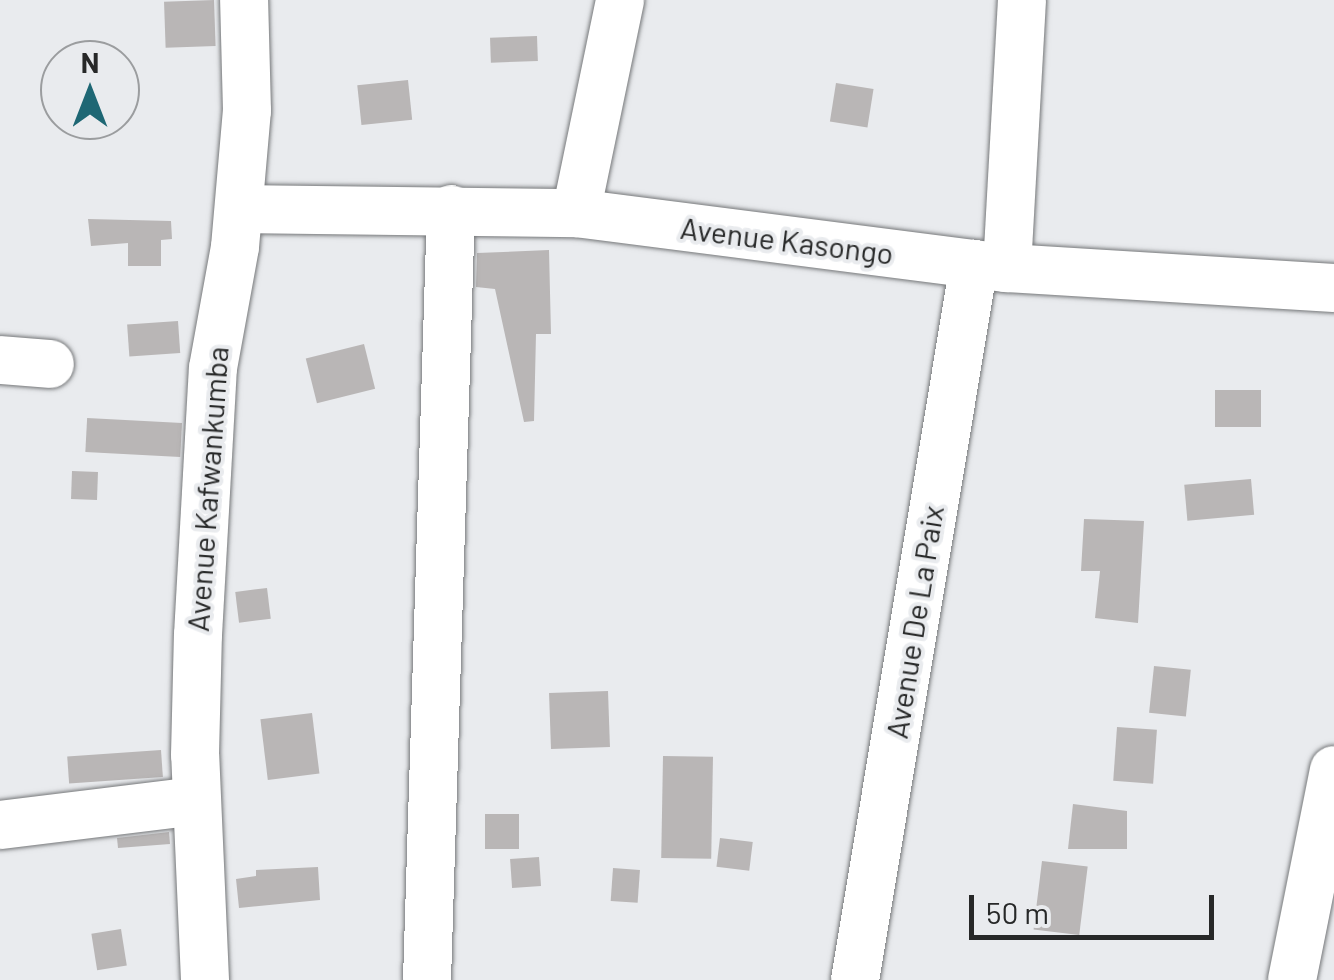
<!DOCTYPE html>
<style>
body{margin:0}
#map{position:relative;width:1334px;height:980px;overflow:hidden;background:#e9ebee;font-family:Barlow,sans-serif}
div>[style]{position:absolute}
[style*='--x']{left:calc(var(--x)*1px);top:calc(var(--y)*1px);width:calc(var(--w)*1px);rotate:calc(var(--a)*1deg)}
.building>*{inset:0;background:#b9b6b6;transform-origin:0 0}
.roads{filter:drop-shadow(0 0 2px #76787a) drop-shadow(0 0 2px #76787a)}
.minor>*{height:48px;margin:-24px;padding:0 24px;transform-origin:24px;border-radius:24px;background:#fff}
span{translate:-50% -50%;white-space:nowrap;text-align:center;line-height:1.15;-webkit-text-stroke:8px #e9ebee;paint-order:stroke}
.street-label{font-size:30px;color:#272828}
.north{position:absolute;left:40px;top:40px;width:100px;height:100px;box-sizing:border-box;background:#e9ebee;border:2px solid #9b9d9f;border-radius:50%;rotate:0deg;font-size:28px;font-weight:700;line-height:40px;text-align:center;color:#272828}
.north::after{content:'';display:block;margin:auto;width:35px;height:45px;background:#1e6774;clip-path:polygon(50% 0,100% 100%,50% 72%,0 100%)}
.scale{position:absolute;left:969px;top:895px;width:245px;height:45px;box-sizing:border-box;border:5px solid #272828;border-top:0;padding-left:12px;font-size:30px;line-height:35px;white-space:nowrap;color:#272828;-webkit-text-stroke:8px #e9ebee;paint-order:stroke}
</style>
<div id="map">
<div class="building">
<div style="left:214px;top:0;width:46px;height:50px;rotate:88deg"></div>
<div style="left:537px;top:36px;width:25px;height:47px;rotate:88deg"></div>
<div style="left:408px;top:80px;width:40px;height:51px;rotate:84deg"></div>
<div style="left:836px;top:83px;width:38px;height:39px;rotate:9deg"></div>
<div style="clip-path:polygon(88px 219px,171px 221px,172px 239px,161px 240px,161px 266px,128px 266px,128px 243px,91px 246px)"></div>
<div style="clip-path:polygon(549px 250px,551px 334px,536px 334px,534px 421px,524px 422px,495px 289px,476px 287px,477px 253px)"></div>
<div style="left:178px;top:321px;width:32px;height:51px;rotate:86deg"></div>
<div style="left:364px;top:344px;width:46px;height:60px;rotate:76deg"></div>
<div style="left:1215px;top:390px;width:46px;height:37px"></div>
<div style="left:182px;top:423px;width:34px;height:95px;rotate:93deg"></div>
<div style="left:72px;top:471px;width:26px;height:28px;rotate:2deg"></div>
<div style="left:1251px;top:479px;width:36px;height:67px;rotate:85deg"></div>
<div style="clip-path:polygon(1084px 519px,1144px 521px,1138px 623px,1095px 618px,1100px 571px,1081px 571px)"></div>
<div style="left:267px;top:588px;width:31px;height:32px;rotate:83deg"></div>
<div style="left:1154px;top:666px;width:37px;height:47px;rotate:6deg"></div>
<div style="left:608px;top:691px;width:56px;height:59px;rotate:88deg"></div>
<div style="left:312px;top:713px;width:61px;height:52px;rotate:83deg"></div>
<div style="left:1117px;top:727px;width:40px;height:54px;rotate:4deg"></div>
<div style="left:161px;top:750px;width:27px;height:94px;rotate:86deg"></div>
<div style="left:663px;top:756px;width:50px;height:102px;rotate:1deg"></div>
<div style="clip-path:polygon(1073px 804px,1127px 811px,1127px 849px,1068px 849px)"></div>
<div style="left:485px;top:814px;width:34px;height:35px"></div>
<div style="clip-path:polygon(169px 832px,170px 844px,118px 848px,117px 838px)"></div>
<div style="left:720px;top:838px;width:33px;height:29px;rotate:7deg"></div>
<div style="left:539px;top:857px;width:29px;height:29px;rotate:86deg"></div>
<div style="left:1042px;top:861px;width:46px;height:69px;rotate:7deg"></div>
<div style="clip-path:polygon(318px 867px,320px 900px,239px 908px,236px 879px,256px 876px,256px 870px)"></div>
<div style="left:613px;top:868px;width:27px;height:33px;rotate:4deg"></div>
<div style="left:121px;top:929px;width:37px;height:30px;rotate:81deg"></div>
</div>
<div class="roads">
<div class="minor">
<div style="--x:239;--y:209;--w:337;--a:0.7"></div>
<div style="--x:576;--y:213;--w:434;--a:7.3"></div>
<div style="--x:1007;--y:268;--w:328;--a:3.5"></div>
<div style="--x:576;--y:213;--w:217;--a:-78.3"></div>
<div style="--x:1007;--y:268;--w:268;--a:-86.8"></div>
<div style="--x:0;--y:360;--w:50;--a:4.6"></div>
<div style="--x:0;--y:825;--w:197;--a:-7"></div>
<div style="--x:205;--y:980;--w:225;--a:-92.5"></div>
<div style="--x:195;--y:755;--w:120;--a:-88.6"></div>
<div style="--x:198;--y:635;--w:267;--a:-86.8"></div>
<div style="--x:213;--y:368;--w:123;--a:-79.7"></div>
<div style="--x:235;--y:247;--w:137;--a:-85"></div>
<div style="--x:247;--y:111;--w:111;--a:-91.5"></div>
<div style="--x:427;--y:980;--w:771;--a:-88.22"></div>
<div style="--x:855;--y:980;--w:726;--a:-80.56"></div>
<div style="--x:1292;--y:980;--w:214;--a:-78.7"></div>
</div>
</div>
<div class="street-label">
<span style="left:787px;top:240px;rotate:7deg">Avenue Kasongo</span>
<span style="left:207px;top:489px;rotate:-86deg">Avenue Kafwankumba</span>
<span style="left:914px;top:622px;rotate:-81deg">Avenue De La Paix</span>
</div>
<div class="north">N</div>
<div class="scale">50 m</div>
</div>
